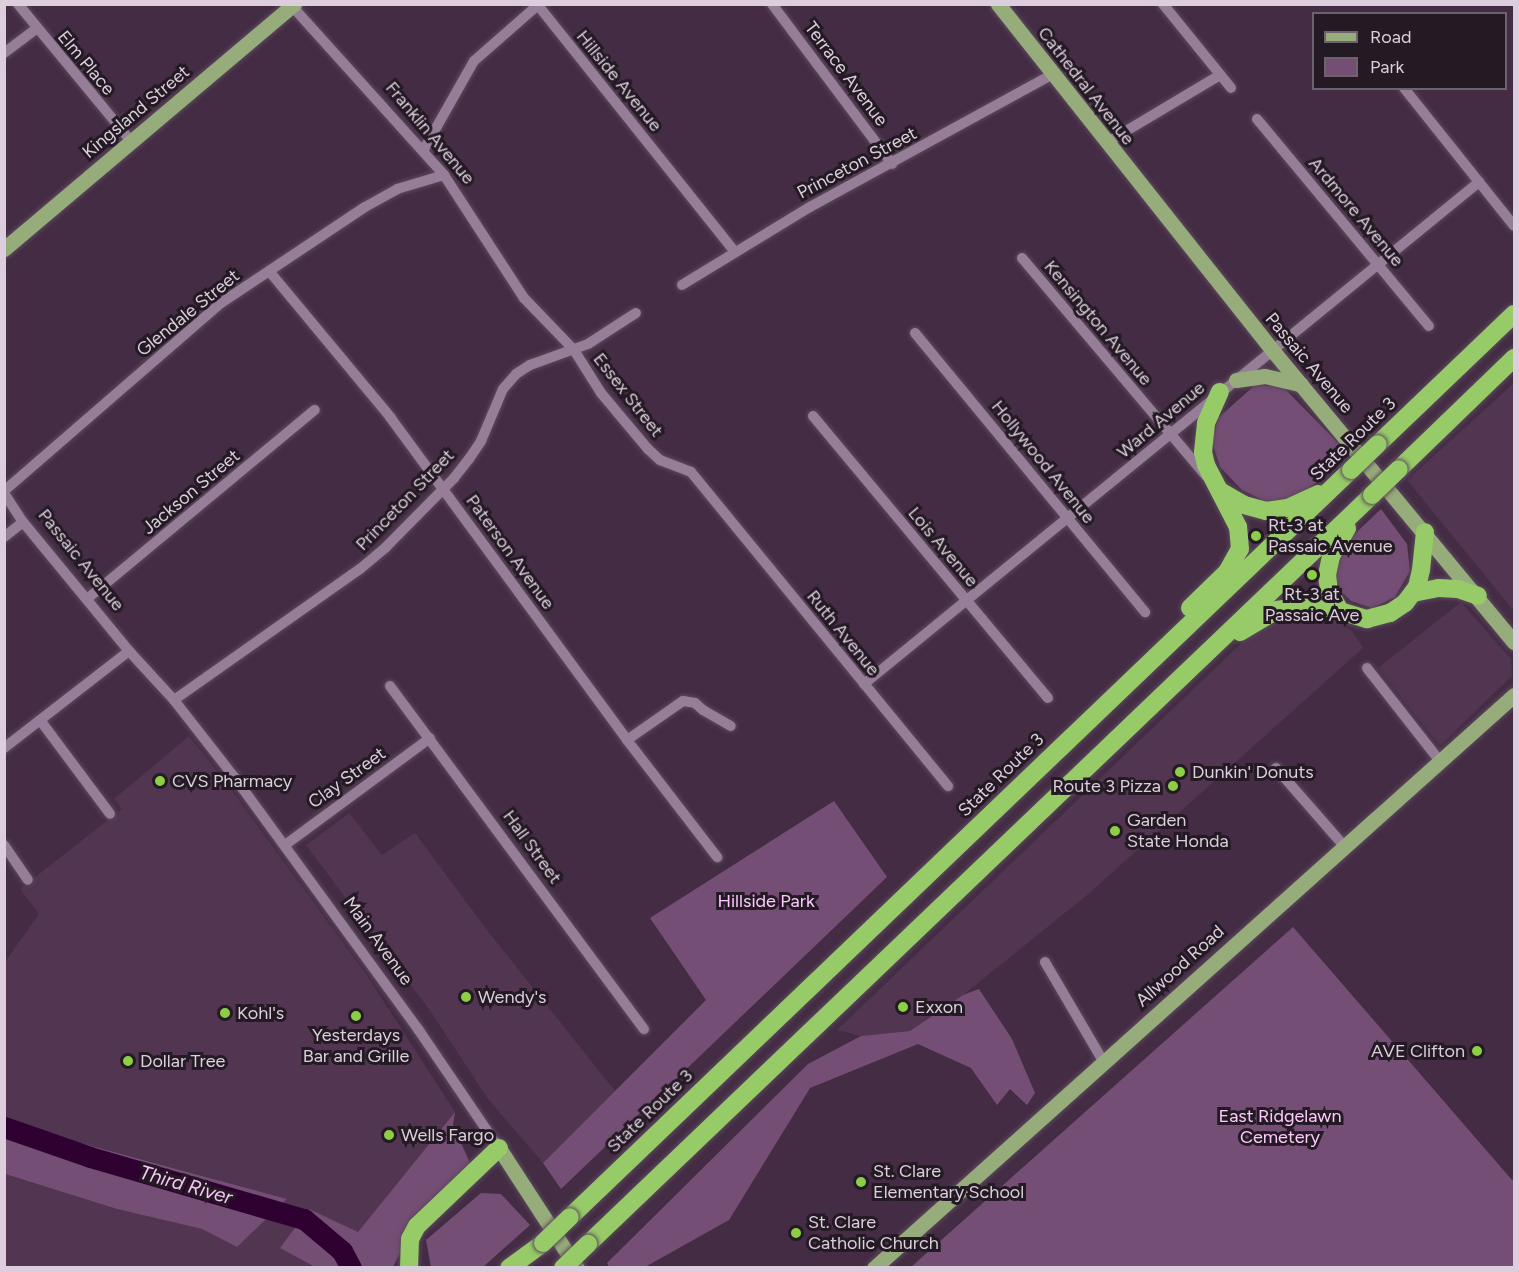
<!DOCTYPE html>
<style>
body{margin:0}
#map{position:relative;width:1519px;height:1272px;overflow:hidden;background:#442d44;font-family:Figtree,sans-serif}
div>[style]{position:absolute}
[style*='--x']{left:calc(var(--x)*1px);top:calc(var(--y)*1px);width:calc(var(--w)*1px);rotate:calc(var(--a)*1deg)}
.built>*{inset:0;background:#513551}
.green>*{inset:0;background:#754e76}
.river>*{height:21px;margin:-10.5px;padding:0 10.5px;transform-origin:10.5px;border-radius:10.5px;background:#2f0131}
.roads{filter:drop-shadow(0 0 2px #5c495c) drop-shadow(0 0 2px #5c495c)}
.minor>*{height:10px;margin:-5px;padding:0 5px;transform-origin:5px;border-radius:5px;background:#977e98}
.major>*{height:15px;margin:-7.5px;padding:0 7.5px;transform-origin:7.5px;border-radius:7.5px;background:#97ac7b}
.highway>*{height:18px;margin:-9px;padding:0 9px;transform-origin:9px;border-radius:9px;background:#97cb68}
.bridges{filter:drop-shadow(0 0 2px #5c495c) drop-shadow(0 0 2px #5c495c)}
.highway-bridge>*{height:18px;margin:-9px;padding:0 9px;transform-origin:9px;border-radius:9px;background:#97cb68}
.dots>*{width:16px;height:16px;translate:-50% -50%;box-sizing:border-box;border:3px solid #241a24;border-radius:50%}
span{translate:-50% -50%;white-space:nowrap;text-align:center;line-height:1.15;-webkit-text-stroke:6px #241a24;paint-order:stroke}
.street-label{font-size:18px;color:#dccedc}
.poi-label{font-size:18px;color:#dccedc}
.left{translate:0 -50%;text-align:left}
.right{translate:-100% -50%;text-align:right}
.park-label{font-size:18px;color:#fec9ff}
.water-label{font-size:20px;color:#f9c5fa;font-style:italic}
.frame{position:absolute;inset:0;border:6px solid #dccedc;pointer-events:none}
.legend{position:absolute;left:1312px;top:12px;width:195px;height:78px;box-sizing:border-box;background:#241a24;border:2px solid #6e626e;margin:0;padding:8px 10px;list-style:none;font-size:18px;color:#dccedc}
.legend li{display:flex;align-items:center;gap:12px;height:30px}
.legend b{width:30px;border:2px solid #6e626e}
</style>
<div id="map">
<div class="built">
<div style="clip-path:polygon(1514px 383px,1514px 611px,1407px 480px)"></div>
<div style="clip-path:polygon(1461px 602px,1511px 659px,1512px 676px,1440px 746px,1378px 668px)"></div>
<div style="clip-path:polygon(1291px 614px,1321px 616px,1338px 622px,1352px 631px,1363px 648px,1086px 896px,963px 995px,910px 1031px,861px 1036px,837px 1030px,1232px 652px,1256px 630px)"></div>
<div style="clip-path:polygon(189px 736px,225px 781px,366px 974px,455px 1112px,358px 1232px,309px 1209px,281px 1248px,315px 1267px,5px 1267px,4px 1174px,117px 1209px,202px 1229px,237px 1247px,287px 1199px,5px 1122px,5px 962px,39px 914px,20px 889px,122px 809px,114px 799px)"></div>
<div style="clip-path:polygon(349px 813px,382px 855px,415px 833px,487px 930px,615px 1091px,543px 1163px,488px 1099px,431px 1012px,306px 845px)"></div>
</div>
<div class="green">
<div style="clip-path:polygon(1255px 385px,1282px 386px,1346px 451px,1335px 468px,1305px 491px,1273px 505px,1242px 490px,1220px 467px,1212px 442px,1218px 418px)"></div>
<div style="clip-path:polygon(1381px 509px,1407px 544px,1410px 571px,1395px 597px,1372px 608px,1351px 601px,1337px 588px,1333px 571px,1340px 548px)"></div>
<div style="clip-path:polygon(834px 801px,887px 877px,561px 1189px,543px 1163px,706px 1000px,650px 918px)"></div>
<div style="clip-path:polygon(1293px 927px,1512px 1180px,1514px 1179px,1514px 1267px,911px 1267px)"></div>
<div style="clip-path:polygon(979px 989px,1012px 1039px,1035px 1093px,1027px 1105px,1010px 1089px,997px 1105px,971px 1068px,918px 1044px,810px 1088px,729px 1220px,645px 1267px,609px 1267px,607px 1263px,808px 1064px,861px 1036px,910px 1031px,963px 995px)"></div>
<div style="clip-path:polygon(455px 1112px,453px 1125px,470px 1163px,413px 1227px,393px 1267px,315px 1267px,280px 1248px,309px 1209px,358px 1232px)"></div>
<div style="clip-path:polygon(4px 1122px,191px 1173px,287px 1199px,237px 1247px,202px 1229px,117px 1209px,5px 1174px)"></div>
<div style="clip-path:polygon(481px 1193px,501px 1194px,530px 1225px,483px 1267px,431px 1267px,426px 1240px)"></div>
</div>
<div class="river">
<div style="--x:4;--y:1127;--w:91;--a:19.2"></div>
<div style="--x:90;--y:1157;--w:223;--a:16.2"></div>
<div style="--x:304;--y:1219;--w:50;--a:40.1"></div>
<div style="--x:342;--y:1251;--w:19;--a:62"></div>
</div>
<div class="roads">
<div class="minor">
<div style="--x:18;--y:4;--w:178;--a:50.5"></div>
<div style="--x:537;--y:4;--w:316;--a:51.4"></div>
<div style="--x:772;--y:4;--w:200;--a:53.1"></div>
<div style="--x:1163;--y:4;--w:108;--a:51"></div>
<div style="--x:292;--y:6;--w:227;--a:48"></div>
<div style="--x:444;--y:175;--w:147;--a:57"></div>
<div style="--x:524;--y:298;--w:72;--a:46.1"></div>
<div style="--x:574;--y:350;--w:51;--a:57.9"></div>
<div style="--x:601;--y:393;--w:73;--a:50"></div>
<div style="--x:648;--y:449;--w:16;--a:43"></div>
<div style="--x:660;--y:460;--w:33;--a:21"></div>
<div style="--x:691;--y:472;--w:406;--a:50.7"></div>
<div style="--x:4;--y:53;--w:40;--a:-37"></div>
<div style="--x:1404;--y:88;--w:176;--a:51.4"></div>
<div style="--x:1257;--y:119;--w:269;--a:50.3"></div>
<div style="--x:1106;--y:143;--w:133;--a:-30.8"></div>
<div style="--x:423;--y:151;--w:103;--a:-60.5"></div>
<div style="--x:474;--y:61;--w:86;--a:-41.2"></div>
<div style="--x:1022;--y:258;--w:285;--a:49.8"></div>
<div style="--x:269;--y:271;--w:190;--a:50.3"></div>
<div style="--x:390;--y:417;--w:401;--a:53.7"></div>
<div style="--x:627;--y:740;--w:148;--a:52.4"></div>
<div style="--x:682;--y:285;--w:150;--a:-31.4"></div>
<div style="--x:810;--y:207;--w:275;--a:-28.7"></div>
<div style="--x:915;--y:333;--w:362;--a:50.5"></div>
<div style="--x:813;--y:416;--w:367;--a:50.2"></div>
<div style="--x:4;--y:491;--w:287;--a:-40.9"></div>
<div style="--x:221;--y:303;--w:173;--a:-33.7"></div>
<div style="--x:365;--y:207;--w:37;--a:-29"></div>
<div style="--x:397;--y:189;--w:49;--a:-16.6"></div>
<div style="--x:4;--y:493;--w:35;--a:57"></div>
<div style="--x:23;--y:522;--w:167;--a:50.6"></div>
<div style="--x:129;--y:651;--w:67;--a:47.4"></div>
<div style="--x:174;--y:700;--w:99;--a:52"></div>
<div style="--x:235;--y:778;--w:311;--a:53.9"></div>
<div style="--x:418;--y:1029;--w:144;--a:55.8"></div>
<div style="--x:4;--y:537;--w:24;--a:-38"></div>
<div style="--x:87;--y:599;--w:296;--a:-39.7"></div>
<div style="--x:1367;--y:668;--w:118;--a:51.9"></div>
<div style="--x:864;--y:684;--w:794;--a:-39.22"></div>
<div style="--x:390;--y:686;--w:427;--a:53.5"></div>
<div style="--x:174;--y:700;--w:228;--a:-35.2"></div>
<div style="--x:360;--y:569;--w:34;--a:-40"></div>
<div style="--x:386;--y:547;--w:97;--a:-45.4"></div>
<div style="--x:454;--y:478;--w:24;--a:-52"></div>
<div style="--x:469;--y:459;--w:22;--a:-56"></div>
<div style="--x:481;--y:441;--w:56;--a:-67.1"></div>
<div style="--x:503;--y:389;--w:20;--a:-49"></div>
<div style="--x:516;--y:374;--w:17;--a:-33"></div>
<div style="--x:530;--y:365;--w:62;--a:-19.9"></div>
<div style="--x:588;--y:344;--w:57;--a:-32.9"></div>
<div style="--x:40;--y:720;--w:117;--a:53.3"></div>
<div style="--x:627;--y:740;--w:68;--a:-34.9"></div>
<div style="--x:683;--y:701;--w:12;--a:9"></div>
<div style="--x:695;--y:703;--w:11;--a:41"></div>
<div style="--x:703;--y:710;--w:32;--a:30"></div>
<div style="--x:4;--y:748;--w:158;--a:-37.8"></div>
<div style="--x:1276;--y:768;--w:103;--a:48.9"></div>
<div style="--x:4;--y:845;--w:42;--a:55.6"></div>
<div style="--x:285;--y:845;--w:180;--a:-36.4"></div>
<div style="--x:1045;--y:962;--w:115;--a:59.6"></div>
</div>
<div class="major">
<div style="--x:998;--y:4;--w:443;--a:51.6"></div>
<div style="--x:1273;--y:351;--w:378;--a:50.4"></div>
<div style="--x:4;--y:249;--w:380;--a:-40.2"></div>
<div style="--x:1236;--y:380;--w:29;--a:-8"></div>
<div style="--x:1265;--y:376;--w:37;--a:13"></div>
<div style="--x:499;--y:1148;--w:143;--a:57"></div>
<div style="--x:874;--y:1268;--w:859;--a:-41.84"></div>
</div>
<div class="highway">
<div style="--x:1378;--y:444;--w:188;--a:-43.7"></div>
<div style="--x:1399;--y:469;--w:160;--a:-44"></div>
<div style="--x:1220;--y:491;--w:28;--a:30"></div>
<div style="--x:1244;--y:505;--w:23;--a:15"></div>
<div style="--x:1266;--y:511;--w:22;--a:-8"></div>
<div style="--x:1288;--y:508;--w:33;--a:-25"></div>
<div style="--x:1413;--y:593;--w:26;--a:-11"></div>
<div style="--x:1439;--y:588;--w:19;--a:3"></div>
<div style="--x:1458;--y:589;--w:21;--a:19"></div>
<div style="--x:1190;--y:608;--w:52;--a:-44.2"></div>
<div style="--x:1227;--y:572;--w:26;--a:-61"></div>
<div style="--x:1240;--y:549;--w:22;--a:-95"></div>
<div style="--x:1238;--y:527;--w:70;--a:-117.3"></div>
<div style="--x:1206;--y:465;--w:13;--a:-103"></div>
<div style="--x:1203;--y:452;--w:29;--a:-84"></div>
<div style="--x:1206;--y:423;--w:34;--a:-66"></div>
<div style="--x:1340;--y:611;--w:23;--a:-119"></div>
<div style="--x:1329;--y:591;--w:16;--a:-97"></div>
<div style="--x:1327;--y:575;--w:19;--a:-78"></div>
<div style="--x:1331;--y:556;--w:32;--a:-60"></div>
<div style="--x:1240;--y:632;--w:43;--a:-30.7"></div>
<div style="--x:1277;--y:610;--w:20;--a:-9"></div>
<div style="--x:1297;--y:607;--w:43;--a:5.3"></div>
<div style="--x:1340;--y:611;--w:28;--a:17"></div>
<div style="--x:1367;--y:619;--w:24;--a:-15"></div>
<div style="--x:1390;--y:613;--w:18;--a:-34"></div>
<div style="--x:1405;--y:603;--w:20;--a:-53"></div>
<div style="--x:1417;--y:587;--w:17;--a:-77"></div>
<div style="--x:1421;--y:570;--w:38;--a:-84"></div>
<div style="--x:570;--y:1217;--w:1081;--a:-43.73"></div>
<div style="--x:588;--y:1244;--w:1084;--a:-43.69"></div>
<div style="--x:409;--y:1268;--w:29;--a:-88"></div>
<div style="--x:410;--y:1239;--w:15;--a:-62"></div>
<div style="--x:417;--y:1226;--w:113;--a:-43.6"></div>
<div style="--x:509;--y:1268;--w:42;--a:-36.3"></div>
</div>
</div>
<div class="bridges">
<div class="highway-bridge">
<div style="--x:1351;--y:470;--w:37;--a:-44"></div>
<div style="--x:1372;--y:495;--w:37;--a:-44"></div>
<div style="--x:543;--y:1243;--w:37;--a:-44"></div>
<div style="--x:563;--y:1268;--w:35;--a:-44"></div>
</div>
</div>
<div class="dots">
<div style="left:1256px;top:536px;background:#8cce45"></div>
<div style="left:1312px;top:575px;background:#8cce45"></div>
<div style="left:1180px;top:772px;background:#8cce45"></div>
<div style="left:160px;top:781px;background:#8cce45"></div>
<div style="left:1173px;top:786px;background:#8cce45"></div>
<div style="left:1115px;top:831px;background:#8cce45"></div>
<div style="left:466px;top:997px;background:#8cce45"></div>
<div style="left:903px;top:1007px;background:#8cce45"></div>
<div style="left:225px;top:1013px;background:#8cce45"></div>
<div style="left:356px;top:1016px;background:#8cce45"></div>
<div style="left:1477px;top:1051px;background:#8cce45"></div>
<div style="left:128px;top:1061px;background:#8cce45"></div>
<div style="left:389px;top:1135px;background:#8cce45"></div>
<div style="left:861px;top:1182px;background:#8cce45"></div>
<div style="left:796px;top:1233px;background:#8cce45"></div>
</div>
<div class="street-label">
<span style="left:86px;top:63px;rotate:50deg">Elm Place</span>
<span style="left:846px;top:74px;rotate:53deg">Terrace Avenue</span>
<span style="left:619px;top:81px;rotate:51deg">Hillside Avenue</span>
<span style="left:1086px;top:86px;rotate:52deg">Cathedral Avenue</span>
<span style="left:136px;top:112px;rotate:-40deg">Kingsland Street</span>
<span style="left:430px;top:133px;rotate:50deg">Franklin Avenue</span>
<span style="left:857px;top:163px;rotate:-28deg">Princeton Street</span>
<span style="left:1356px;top:212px;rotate:50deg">Ardmore Avenue</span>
<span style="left:188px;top:313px;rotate:-39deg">Glendale Street</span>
<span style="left:1098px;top:323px;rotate:50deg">Kensington Avenue</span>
<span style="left:1309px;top:363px;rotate:50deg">Passaic Avenue</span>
<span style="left:628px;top:395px;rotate:52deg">Essex Street</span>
<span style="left:1161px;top:420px;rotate:-40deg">Ward Avenue</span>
<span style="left:1353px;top:439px;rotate:-44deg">State Route 3</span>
<span style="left:1043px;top:462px;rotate:51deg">Hollywood Avenue</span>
<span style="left:191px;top:492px;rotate:-40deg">Jackson Street</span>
<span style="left:405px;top:500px;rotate:-46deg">Princeton Street</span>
<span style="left:943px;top:547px;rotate:50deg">Lois Avenue</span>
<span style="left:510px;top:552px;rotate:54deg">Paterson Avenue</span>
<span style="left:81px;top:560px;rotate:51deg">Passaic Avenue</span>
<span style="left:843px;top:633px;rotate:51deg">Ruth Avenue</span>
<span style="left:1001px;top:775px;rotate:-44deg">State Route 3</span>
<span style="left:347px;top:778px;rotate:-36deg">Clay Street</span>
<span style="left:532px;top:847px;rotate:54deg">Hall Street</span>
<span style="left:378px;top:941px;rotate:54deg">Main Avenue</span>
<span style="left:1180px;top:966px;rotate:-42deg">Allwood Road</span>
<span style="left:650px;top:1111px;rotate:-44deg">State Route 3</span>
</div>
<div class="poi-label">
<span class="left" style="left:1268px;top:536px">Rt-3 at<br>Passaic Avenue</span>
<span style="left:1312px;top:605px">Rt-3 at<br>Passaic Ave</span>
<span class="left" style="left:1192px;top:772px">Dunkin' Donuts</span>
<span class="left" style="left:172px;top:781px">CVS Pharmacy</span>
<span class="right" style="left:1161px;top:786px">Route 3 Pizza</span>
<span class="left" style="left:1127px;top:831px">Garden<br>State Honda</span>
<span class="left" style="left:478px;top:997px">Wendy's</span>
<span class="left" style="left:915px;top:1007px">Exxon</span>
<span class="left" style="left:237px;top:1013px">Kohl's</span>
<span style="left:356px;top:1046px">Yesterdays<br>Bar and Grille</span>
<span class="right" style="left:1465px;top:1051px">AVE Clifton</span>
<span class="left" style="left:140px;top:1061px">Dollar Tree</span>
<span class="left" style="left:401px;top:1135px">Wells Fargo</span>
<span class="left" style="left:873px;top:1182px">St. Clare<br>Elementary School</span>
<span class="left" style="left:808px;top:1233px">St. Clare<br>Catholic Church</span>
</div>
<div class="park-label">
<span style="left:766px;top:901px">Hillside Park</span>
<span style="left:1280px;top:1127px">East Ridgelawn<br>Cemetery</span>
</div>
<div class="water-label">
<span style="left:186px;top:1185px;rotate:16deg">Third River</span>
</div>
<div class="frame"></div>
<ul class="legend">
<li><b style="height:8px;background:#97ac7b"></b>Road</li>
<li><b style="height:16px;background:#754e76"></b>Park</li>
</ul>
</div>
